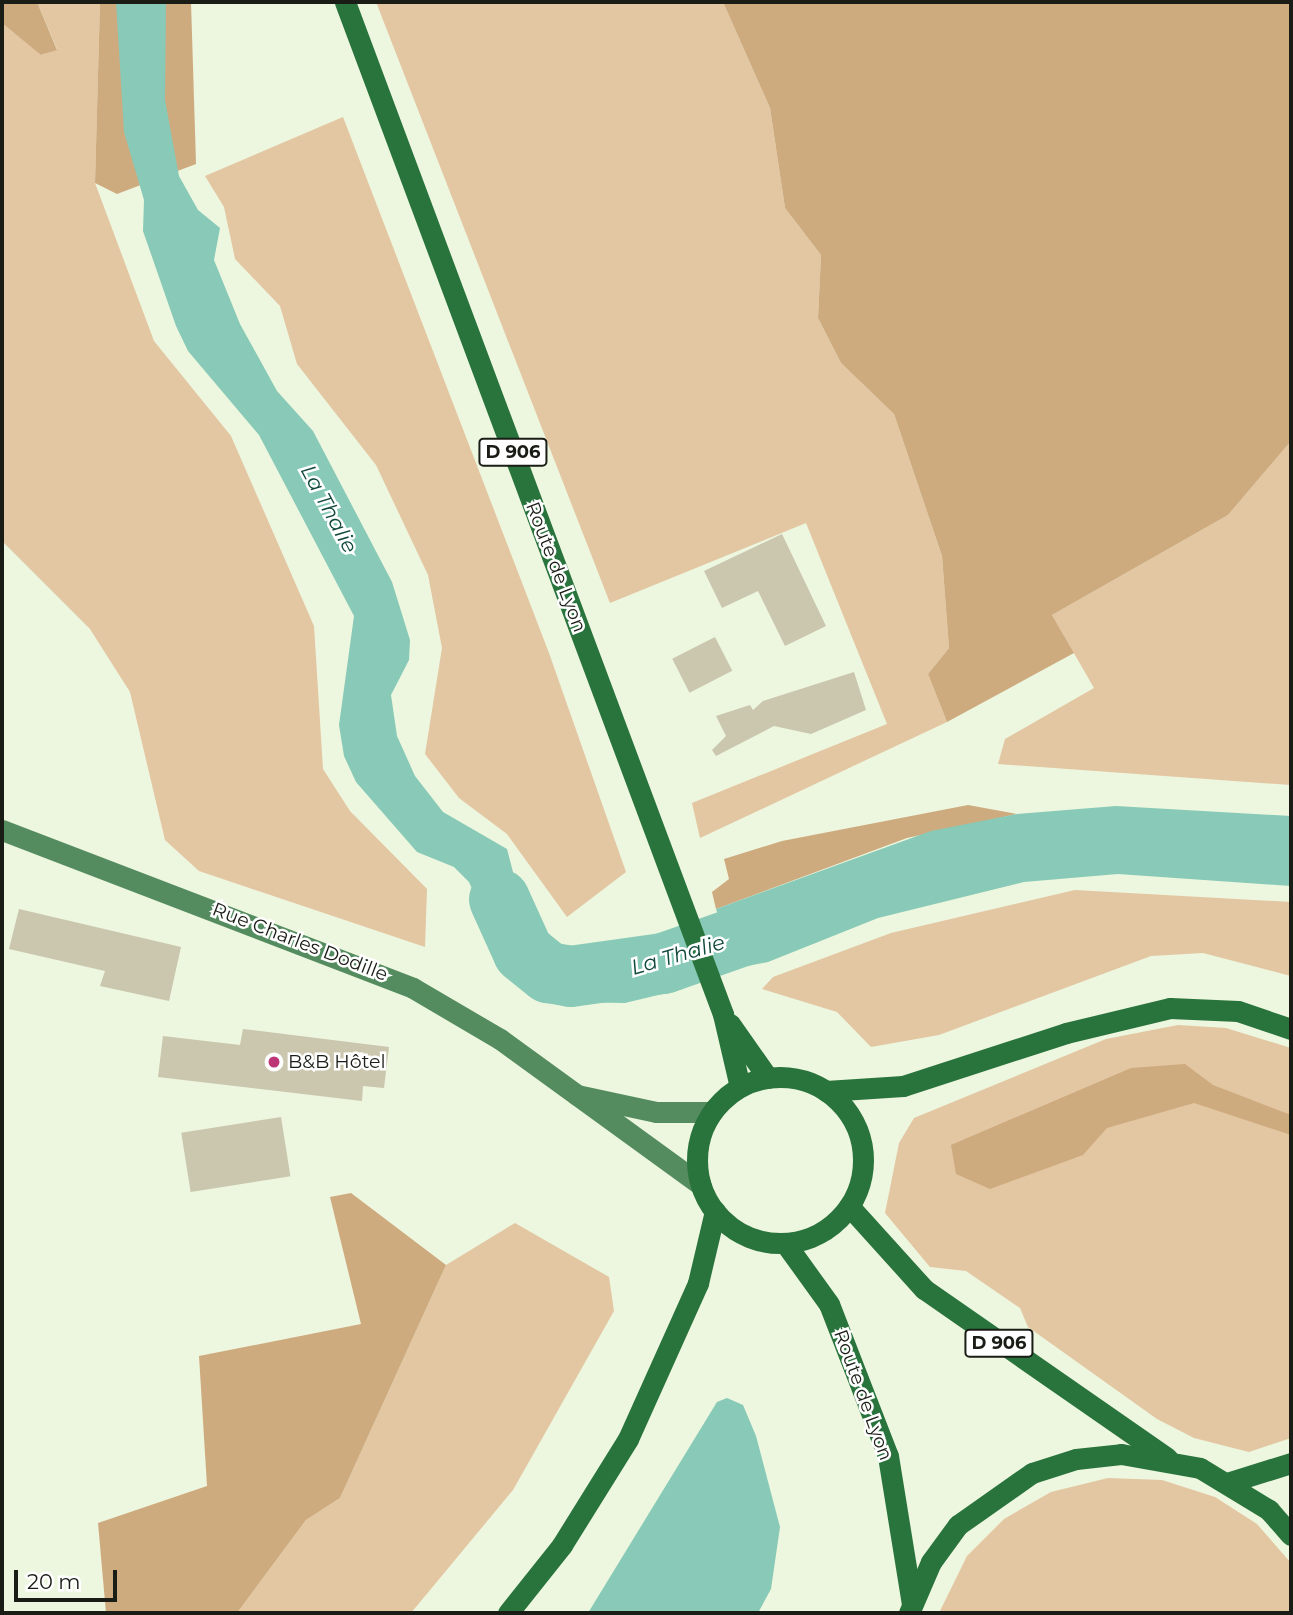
<!DOCTYPE html>
<meta charset="utf-8">
<style>
body{margin:0}
#map{position:relative;width:1293px;height:1615px;overflow:hidden;background:#edf6de;font-family:Montserrat,sans-serif}
div>[style]{position:absolute}
[style*='--x']{left:calc(var(--x)*1px);top:calc(var(--y)*1px);width:calc(var(--w)*1px);rotate:calc(var(--a)*1deg)}
.green>*{inset:0;background:#e3c6a2}
.forest>*{inset:0;background:#ceaa7f}
.water>*{inset:0;background:#88cab7}
.river>*{height:61px;margin:-30.5px;padding:0 30.5px;transform-origin:30.5px;border-radius:30.5px;background:#88cab7}
.building>*{inset:0;background:#cbc6ae;transform-origin:0 0}
.secondary>*{height:21px;margin:-10.5px;padding:0 10.5px;transform-origin:10.5px;border-radius:10.5px;background:#548c5f}
.primary>*{height:21px;margin:-10.5px;padding:0 10.5px;transform-origin:10.5px;border-radius:10.5px;background:#29733d}
.primary>.ring{margin:-10.5px;padding:0;box-sizing:content-box;background:none;border:21px solid #29733d;border-radius:50%}
.dots>*{width:19px;height:19px;translate:-50% -50%;box-sizing:border-box;border:4px solid #fff;border-radius:50%}
span{translate:-50% -50%;white-space:nowrap;text-align:center;line-height:1.15;-webkit-text-stroke:5px #fff;paint-order:stroke}
.shield-label span{padding:2px 5px;background:#fff;border:2px solid;border-radius:5px;-webkit-text-stroke-width:0}
.shield-label{font-size:18px;color:#1a1d15;font-weight:700}
.street-label{font-size:19px;color:#1a1d15}
.poi-label{font-size:19px;color:#1a1d15}
.left{translate:0 -50%;text-align:left}
.water-label{font-size:21px;color:#11493d;font-style:italic}
.frame{position:absolute;inset:0;border:4px solid #1a1d15;pointer-events:none}
.scale{position:absolute;left:14px;top:1570px;width:103px;height:32px;box-sizing:border-box;border:4px solid #1a1d15;border-top:0;padding-left:9px;font-size:21px;line-height:24px;white-space:nowrap;color:#1a1d15;-webkit-text-stroke:5px #fff;paint-order:stroke}
</style>
<div id="map">
<div class="green">
<div style="clip-path:polygon(37px 2px,100px 2px,95px 183px,154px 341px,231px 436px,314px 626px,323px 769px,350px 811px,427px 889px,425px 947px,199px 871px,165px 840px,130px 692px,90px 629px,2px 541px,2px 23px,42px 55px,57px 49px)"></div>
<div style="clip-path:polygon(376px 2px,723px 2px,770px 108px,785px 208px,821px 255px,818px 318px,841px 363px,894px 414px,942px 556px,949px 648px,928px 674px,947px 722px,700px 838px,692px 803px,887px 724px,806px 523px,610px 603px)"></div>
<div style="clip-path:polygon(343px 117px,549px 653px,626px 872px,567px 917px,507px 834px,459px 798px,425px 754px,442px 648px,428px 575px,376px 465px,297px 364px,280px 306px,235px 259px,224px 207px,205px 176px)"></div>
<div style="clip-path:polygon(1291px 441px,1291px 785px,998px 764px,1005px 739px,1094px 688px,1052px 615px,1228px 515px)"></div>
<div style="clip-path:polygon(1075px 890px,1291px 902px,1291px 976px,1203px 953px,1151px 956px,939px 1035px,871px 1047px,837px 1012px,762px 989px,773px 977px,891px 933px)"></div>
<div style="clip-path:polygon(1178px 1025px,1226px 1028px,1291px 1048px,1291px 1438px,1249px 1452px,1194px 1438px,1157px 1419px,1028px 1327px,1020px 1308px,966px 1271px,930px 1267px,885px 1213px,899px 1143px,914px 1118px,1106px 1039px)"></div>
<div style="clip-path:polygon(515px 1223px,609px 1277px,614px 1311px,513px 1490px,411px 1613px,237px 1613px,306px 1520px,340px 1498px,446px 1265px)"></div>
<div style="clip-path:polygon(1108px 1478px,1162px 1480px,1215px 1497px,1257px 1524px,1291px 1563px,1291px 1613px,939px 1613px,967px 1556px,1004px 1519px,1051px 1492px)"></div>
</div>
<div class="forest">
<div style="clip-path:polygon(2px 2px,37px 2px,57px 50px,41px 55px,2px 23px)"></div>
<div style="clip-path:polygon(100px 2px,191px 2px,196px 164px,117px 194px,95px 183px)"></div>
<div style="clip-path:polygon(723px 2px,1291px 2px,1291px 441px,1228px 515px,1052px 615px,1074px 653px,947px 722px,928px 674px,949px 648px,942px 556px,894px 414px,841px 363px,818px 318px,821px 255px,785px 208px,770px 108px)"></div>
<div style="clip-path:polygon(968px 805px,1017px 814px,907px 838px,716px 909px,712px 892px,729px 879px,724px 859px,782px 841px)"></div>
<div style="clip-path:polygon(1185px 1064px,1213px 1085px,1291px 1115px,1291px 1135px,1194px 1103px,1107px 1128px,1083px 1155px,990px 1189px,956px 1174px,951px 1145px,1131px 1068px)"></div>
<div style="clip-path:polygon(351px 1193px,446px 1265px,340px 1498px,306px 1520px,237px 1613px,106px 1613px,98px 1523px,207px 1486px,199px 1356px,361px 1324px,330px 1197px)"></div>
</div>
<div class="water">
<div style="clip-path:polygon(116px 2px,166px 2px,165px 100px,179px 176px,198px 210px,220px 228px,214px 260px,240px 324px,277px 391px,313px 431px,392px 582px,410px 640px,409px 660px,391px 695px,397px 736px,415px 776px,443px 812px,507px 849px,520px 899px,548px 952px,540px 995px,525px 990px,507px 968px,469px 882px,454px 867px,417px 852px,356px 782px,344px 756px,339px 725px,354px 616px,259px 435px,188px 351px,176px 326px,143px 231px,144px 200px,124px 132px)"></div>
<div style="clip-path:polygon(1116px 806px,1291px 816px,1291px 886px,1118px 874px,1024px 882px,878px 918px,768px 962px,737px 968px,716px 909px,931px 831px,1017px 814px)"></div>
<div style="clip-path:polygon(664px 937px,683px 989px,625px 1003px,565px 1002px,569px 958px,605px 958px)"></div>
<div style="clip-path:polygon(727px 1398px,743px 1405px,756px 1436px,780px 1527px,771px 1589px,758px 1613px,588px 1613px,717px 1402px)"></div>
</div>
<div class="river">
<div style="--x:499;--y:899;--w:58;--a:65.6"></div>
<div style="--x:523;--y:952;--w:32;--a:39"></div>
<div style="--x:548;--y:972;--w:22;--a:10"></div>
<div style="--x:570;--y:976;--w:94;--a:-8"></div>
<div style="--x:663;--y:963;--w:151;--a:-19.3"></div>
</div>
<div class="building">
<div style="clip-path:polygon(782px 534px,826px 626px,785px 646px,758px 591px,722px 608px,704px 571px)"></div>
<div style="left:715px;top:637px;width:38px;height:48px;rotate:63deg"></div>
<div style="clip-path:polygon(854px 672px,866px 710px,811px 734px,774px 726px,716px 756px,712px 750px,726px 736px,716px 716px,750px 705px,753px 710px,763px 701px)"></div>
<div style="clip-path:polygon(19px 909px,181px 947px,169px 1001px,100px 986px,105px 971px,9px 949px)"></div>
<div style="clip-path:polygon(243px 1029px,389px 1047px,384px 1088px,363px 1086px,362px 1101px,158px 1077px,163px 1036px,240px 1045px)"></div>
<div style="left:281px;top:1117px;width:60px;height:101px;rotate:81deg"></div>
</div>
<div class="secondary">
<div style="--x:2;--y:830;--w:440;--a:21"></div>
<div style="--x:413;--y:988;--w:101;--a:30.4"></div>
<div style="--x:500;--y:1039;--w:248;--a:36"></div>
<div style="--x:577;--y:1095;--w:81;--a:12.1"></div>
<div style="--x:656;--y:1112;--w:56;--a:0"></div>
</div>
<div class="primary">
<div style="--x:345;--y:2;--w:1080;--a:69.52"></div>
<div style="--x:723;--y:1014;--w:75;--a:76.9"></div>
<div style="--x:730;--y:1024;--w:66;--a:54.9"></div>
<div class="ring" style="left:697px;top:1077px;width:145px;height:145px"></div>
<div style="--x:826;--y:1091;--w:77;--a:-3.7"></div>
<div style="--x:903;--y:1086;--w:171;--a:-18"></div>
<div style="--x:1066;--y:1033;--w:107;--a:-13.5"></div>
<div style="--x:1170;--y:1008;--w:68;--a:2.5"></div>
<div style="--x:1238;--y:1011;--w:56;--a:18.8"></div>
<div style="--x:849;--y:1206;--w:112;--a:47.9"></div>
<div style="--x:924;--y:1289;--w:296;--a:34.8"></div>
<div style="--x:785;--y:1243;--w:75;--a:54.2"></div>
<div style="--x:829;--y:1304;--w:163;--a:68.8"></div>
<div style="--x:888;--y:1456;--w:150;--a:80.8"></div>
<div style="--x:1230;--y:1482;--w:64;--a:-17.3"></div>
<div style="--x:508;--y:1613;--w:87;--a:-51.5"></div>
<div style="--x:562;--y:1545;--w:125;--a:-58.1"></div>
<div style="--x:628;--y:1439;--w:171;--a:-65.8"></div>
<div style="--x:698;--y:1283;--w:74;--a:-76.7"></div>
<div style="--x:909;--y:1613;--w:56;--a:-66.7"></div>
<div style="--x:931;--y:1562;--w:46;--a:-53.9"></div>
<div style="--x:958;--y:1525;--w:90;--a:-35.1"></div>
<div style="--x:1032;--y:1473;--w:46;--a:-17.7"></div>
<div style="--x:1076;--y:1459;--w:45;--a:-6.3"></div>
<div style="--x:1121;--y:1454;--w:80;--a:10"></div>
<div style="--x:1200;--y:1468;--w:81;--a:31.3"></div>
<div style="--x:1269;--y:1510;--w:33;--a:49"></div>
</div>
<div class="dots">
<div style="left:274px;top:1062px;background:#bc3677"></div>
</div>
<div class="shield-label">
<span style="left:513px;top:452px">D 906</span>
<span style="left:999px;top:1343px">D 906</span>
</div>
<div class="street-label">
<span style="left:556px;top:567px;rotate:69deg">Route de Lyon</span>
<span style="left:300px;top:942px;rotate:21deg">Rue Charles Dodille</span>
<span style="left:863px;top:1395px;rotate:70deg">Route de Lyon</span>
</div>
<div class="poi-label">
<span class="left" style="left:288px;top:1062px">B&amp;B Hôtel</span>
</div>
<div class="water-label">
<span style="left:329px;top:509px;rotate:62deg">La Thalie</span>
<span style="left:678px;top:955px;rotate:-16deg">La Thalie</span>
</div>
<div class="frame"></div>
<div class="scale">20 m</div>
</div>
